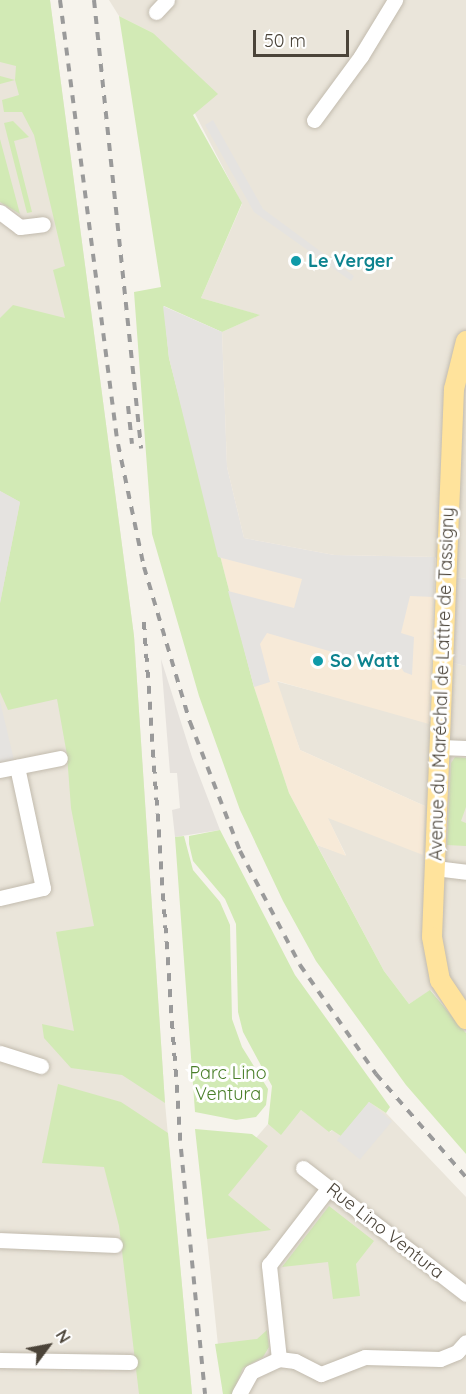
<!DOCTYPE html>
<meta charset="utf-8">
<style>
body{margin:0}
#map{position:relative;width:466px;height:1394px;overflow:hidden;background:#f6f3ec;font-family:Quicksand,sans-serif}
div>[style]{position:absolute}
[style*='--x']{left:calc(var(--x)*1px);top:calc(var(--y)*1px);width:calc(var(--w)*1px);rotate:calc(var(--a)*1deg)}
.residential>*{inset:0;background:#eae5da}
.commercial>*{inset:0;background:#f7ead8}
.industrial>*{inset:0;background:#e6e2dd}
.green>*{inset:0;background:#d2eab5}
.parking>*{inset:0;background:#e5e3e0;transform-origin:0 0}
.roads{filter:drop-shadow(0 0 2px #c2bbae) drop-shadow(0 0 2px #c2bbae)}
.minor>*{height:15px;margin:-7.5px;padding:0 7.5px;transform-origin:7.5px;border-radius:7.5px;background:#fff}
.major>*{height:20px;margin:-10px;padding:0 10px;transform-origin:10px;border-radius:10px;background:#ffe39c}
.rail>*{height:4px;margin-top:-2px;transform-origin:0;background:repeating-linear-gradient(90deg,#9a9a9a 0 8px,transparent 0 16px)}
.dots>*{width:16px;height:16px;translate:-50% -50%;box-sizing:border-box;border:3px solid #fff;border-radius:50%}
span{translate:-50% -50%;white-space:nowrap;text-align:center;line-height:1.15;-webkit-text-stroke:6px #fff;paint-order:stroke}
.culture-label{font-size:18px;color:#0d838f;font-weight:700}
.left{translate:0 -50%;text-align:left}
.street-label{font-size:18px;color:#4b4439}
.park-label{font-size:18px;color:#4a7f2a}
.north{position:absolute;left:18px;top:1316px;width:60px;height:60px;-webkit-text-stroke:4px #fff;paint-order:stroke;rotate:58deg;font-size:16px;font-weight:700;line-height:24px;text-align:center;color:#4b4439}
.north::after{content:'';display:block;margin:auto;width:21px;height:27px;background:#4b4439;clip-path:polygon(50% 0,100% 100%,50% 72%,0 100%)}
.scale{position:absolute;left:253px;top:30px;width:96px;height:27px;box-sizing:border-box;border:3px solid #4b4439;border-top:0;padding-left:8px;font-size:18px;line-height:21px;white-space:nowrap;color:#4b4439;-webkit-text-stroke:4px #fff;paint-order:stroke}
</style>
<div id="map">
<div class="residential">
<div style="clip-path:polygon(0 0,50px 0,134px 636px,165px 1103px,192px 1394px,0 1394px)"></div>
<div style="clip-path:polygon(109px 0,466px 0,466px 579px,455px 577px,435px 557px,334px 555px,244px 538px,227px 467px,222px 332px,259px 315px,201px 298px,242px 204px,153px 33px,119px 16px)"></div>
<div style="clip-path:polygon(453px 663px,466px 666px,466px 1033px,431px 990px,409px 1004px,384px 971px,317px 845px,346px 855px,327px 817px,425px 806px,300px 750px,275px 681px,450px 727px)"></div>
<div style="clip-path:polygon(369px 1102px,386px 1113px,466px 1197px,466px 1394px,223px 1394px,203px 1200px,268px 1124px,281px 1134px,301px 1110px,330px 1132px)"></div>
</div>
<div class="commercial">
<div style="clip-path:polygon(222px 332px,227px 467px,244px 538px,334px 555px,435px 557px,429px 724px,277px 681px,300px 750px,425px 806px,423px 855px,328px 818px,346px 856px,317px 845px,289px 793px,254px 687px,169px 358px)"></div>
</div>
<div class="industrial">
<div style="clip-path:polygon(455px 577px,466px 579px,466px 666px,453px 663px)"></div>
<div style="clip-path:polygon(161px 659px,192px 757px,220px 830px,175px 837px,172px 810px,180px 808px,177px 773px,170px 773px)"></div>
</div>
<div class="green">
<div style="clip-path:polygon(0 0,50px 0,134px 636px,165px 1103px,122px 1075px,71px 1068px,44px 1038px,42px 1024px,74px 1031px,56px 932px,94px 926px,71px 808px,67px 755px,57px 699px,8px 710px,0 692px,0 603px,20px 502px,0 491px,0 318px,13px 305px,65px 318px,53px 270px,65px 266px,34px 135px,22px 112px,4px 112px,2px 100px,19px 95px,15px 80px,0 84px,0 76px,15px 80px,16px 66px,0 62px)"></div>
<div style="clip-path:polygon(119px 16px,153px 33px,218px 94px,193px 115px,242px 203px,201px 298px,260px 315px,222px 332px,164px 306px,169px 358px,254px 687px,289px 793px,384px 971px,409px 1004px,430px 990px,466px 1033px,466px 1154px,406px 1085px,316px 961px,283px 901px,240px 810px,199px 696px,152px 534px,134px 292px,161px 287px)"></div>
<div style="clip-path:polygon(13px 121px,29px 137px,14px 141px,32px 212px,27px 213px,4px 123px)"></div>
<div style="clip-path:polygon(0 139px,20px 214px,0 202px)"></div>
<div style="clip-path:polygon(455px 757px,466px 758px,466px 807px,461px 821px,466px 823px,466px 846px,447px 845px,451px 763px)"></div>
<div style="clip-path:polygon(220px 830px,295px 975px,390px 1107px,386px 1113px,369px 1102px,341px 1136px,332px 1130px,329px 1132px,301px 1110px,281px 1135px,268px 1124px,272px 1086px,243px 1032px,238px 1012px,236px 924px,225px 899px,193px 861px,189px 844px,189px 836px)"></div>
<div style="clip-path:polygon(184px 836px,193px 870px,220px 902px,230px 925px,232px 1019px,242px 1047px,268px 1089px,266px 1105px,256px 1117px,236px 1120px,195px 1112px,175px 837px)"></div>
<div style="clip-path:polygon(58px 1084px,121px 1102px,168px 1133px,192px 1394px,139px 1394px,119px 1226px,104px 1167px,42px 1163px)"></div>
<div style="clip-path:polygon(195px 1129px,252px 1134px,268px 1146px,228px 1195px,271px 1230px,207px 1239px)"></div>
<div style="clip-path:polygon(329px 1206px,374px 1241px,356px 1264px,360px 1296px,333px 1299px,328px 1262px,282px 1267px)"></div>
<div style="clip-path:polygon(267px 1330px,269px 1347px,263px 1357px,243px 1368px,232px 1394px,223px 1394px,215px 1344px,257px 1339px)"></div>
</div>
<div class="parking">
<div style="clip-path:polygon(213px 120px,263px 209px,354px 276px,351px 281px,254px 212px,205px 125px)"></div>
<div style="clip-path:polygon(163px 306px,222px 332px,227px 467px,244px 538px,334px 555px,435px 557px,434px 597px,410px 596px,401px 633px,414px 637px,412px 675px,404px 672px,398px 663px,391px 669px,267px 633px,260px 644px,270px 682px,254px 687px,228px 591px,294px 608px,302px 579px,218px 557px,169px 358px)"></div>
<div style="clip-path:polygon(0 491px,20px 502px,0 603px)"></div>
<div style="clip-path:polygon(0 701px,14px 760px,0 763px)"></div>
<div style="left:369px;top:1102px;width:30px;height:50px;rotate:40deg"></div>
</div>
<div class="roads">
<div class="minor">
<div style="--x:156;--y:12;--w:16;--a:-47"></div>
<div style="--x:314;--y:120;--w:79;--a:-53.7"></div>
<div style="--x:361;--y:56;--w:66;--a:-58.7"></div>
<div style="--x:0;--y:212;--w:25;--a:37"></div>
<div style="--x:20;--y:227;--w:23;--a:-7"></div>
<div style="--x:440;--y:747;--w:26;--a:2"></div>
<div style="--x:0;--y:770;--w:61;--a:-11.3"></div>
<div style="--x:435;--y:868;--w:31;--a:7"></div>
<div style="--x:0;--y:898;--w:44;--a:-13.1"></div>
<div style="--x:43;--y:888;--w:124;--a:-102.1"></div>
<div style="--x:0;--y:1053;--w:43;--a:17.6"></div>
<div style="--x:303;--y:1168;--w:206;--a:37.7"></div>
<div style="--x:0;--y:1240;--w:115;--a:2.5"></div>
<div style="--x:279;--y:1359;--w:95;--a:-96.1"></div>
<div style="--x:269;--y:1265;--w:98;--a:-52.4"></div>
<div style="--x:0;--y:1360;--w:130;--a:0.9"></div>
<div style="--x:239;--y:1394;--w:25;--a:-61"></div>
<div style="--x:251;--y:1372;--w:31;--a:-25"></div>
<div style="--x:279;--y:1359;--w:16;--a:7"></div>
<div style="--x:295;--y:1361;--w:29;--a:27"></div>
<div style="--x:321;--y:1374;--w:47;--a:-21.1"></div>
<div style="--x:365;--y:1357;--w:75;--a:1.5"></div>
<div style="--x:440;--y:1359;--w:18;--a:-22"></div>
<div style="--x:457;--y:1352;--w:13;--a:-48"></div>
</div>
<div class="major">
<div style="--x:466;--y:341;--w:49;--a:104"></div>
<div style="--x:454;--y:389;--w:548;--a:92.3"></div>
<div style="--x:432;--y:937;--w:44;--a:79.5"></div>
<div style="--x:440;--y:980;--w:47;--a:56.3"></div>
</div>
</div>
<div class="rail">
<div style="--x:60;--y:0;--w:448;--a:82.6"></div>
<div style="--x:118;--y:444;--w:126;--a:78.1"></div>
<div style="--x:144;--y:567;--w:162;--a:73.5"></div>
<div style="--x:190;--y:722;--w:138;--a:68.8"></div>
<div style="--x:240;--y:851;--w:129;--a:62.2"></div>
<div style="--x:300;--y:965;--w:133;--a:55.1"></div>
<div style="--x:376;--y:1074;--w:137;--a:48.9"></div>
<div style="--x:94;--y:0;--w:451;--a:84"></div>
<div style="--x:128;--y:406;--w:38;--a:84"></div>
<div style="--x:144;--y:622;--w:528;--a:85.98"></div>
<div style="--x:181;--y:1149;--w:246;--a:84.4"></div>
</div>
<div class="dots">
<div style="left:296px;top:261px;background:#0f9aa8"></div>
<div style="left:318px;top:661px;background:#0f9aa8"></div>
</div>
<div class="culture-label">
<span class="left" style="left:308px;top:261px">Le Verger</span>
<span class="left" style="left:330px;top:661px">So Watt</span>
</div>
<div class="street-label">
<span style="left:442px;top:684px;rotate:-88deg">Avenue du Maréchal de Lattre de Tassigny</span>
<span style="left:385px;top:1231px;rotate:38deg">Rue Lino Ventura</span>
</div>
<div class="park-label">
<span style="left:228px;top:1084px">Parc Lino<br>Ventura</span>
</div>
<div class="north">N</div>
<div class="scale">50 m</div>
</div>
